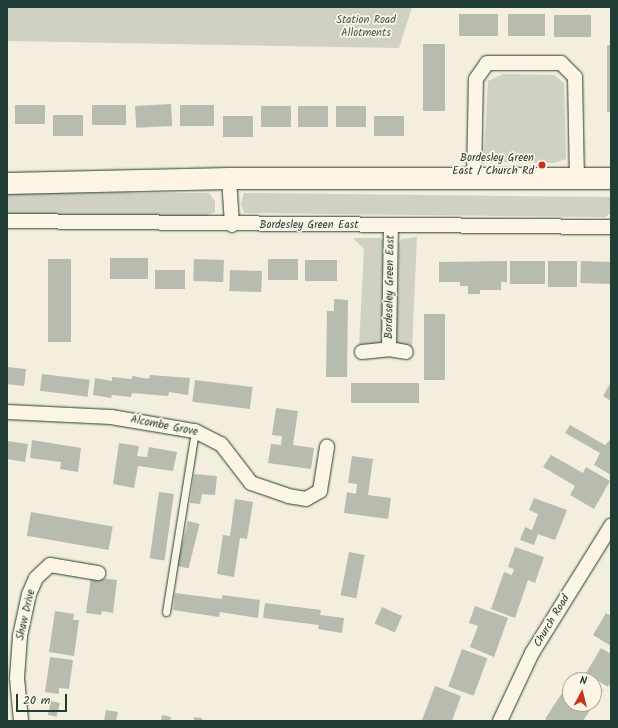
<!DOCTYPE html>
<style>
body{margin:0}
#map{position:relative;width:618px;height:728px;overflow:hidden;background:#f3eede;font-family:Kalam,sans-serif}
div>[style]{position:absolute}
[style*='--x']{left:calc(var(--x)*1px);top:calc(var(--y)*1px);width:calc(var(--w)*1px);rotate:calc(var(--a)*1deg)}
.green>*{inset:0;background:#d0d1c2}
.building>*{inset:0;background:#b8bcae;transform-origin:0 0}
.roads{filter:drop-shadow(0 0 1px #1f3d34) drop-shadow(0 0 1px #1f3d34)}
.lane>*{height:7px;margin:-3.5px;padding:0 3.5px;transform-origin:3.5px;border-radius:3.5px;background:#fcf5e5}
.street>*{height:14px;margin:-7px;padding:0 7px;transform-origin:7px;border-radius:7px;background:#fcf5e5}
.secondary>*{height:21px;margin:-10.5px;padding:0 10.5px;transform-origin:10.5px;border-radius:10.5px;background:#fcf5e5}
.dots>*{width:11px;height:11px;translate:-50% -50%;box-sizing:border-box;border:2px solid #fcf5e5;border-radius:50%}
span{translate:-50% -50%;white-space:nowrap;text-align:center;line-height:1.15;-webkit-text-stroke:3.5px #fcf5e5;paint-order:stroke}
.park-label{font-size:11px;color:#425b50}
.poi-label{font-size:11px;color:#1f3d34}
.right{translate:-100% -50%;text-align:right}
.street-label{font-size:11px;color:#1f3d34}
.frame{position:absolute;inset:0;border:8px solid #1f3d34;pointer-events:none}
.north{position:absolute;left:562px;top:672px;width:40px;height:40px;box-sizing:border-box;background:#fcf5e5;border:1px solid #a4ab9e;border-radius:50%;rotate:7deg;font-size:11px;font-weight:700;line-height:16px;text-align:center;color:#1f3d34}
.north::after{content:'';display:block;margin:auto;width:14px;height:18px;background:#c8321e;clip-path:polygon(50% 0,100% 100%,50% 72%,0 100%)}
.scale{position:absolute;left:16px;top:694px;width:51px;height:18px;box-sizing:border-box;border:2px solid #1f3d34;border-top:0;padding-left:5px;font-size:12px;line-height:14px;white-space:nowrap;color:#1f3d34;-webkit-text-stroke:3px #fcf5e5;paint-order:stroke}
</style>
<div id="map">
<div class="green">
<div style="clip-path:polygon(7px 7px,412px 7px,399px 48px,7px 41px)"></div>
<div style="clip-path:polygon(503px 74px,554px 75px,564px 83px,566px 159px,554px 163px,491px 162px,484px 155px,488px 81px)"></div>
<div style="clip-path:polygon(7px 192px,209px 193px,215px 201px,215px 212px,203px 217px,7px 215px)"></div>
<div style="clip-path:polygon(244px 193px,611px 197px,611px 213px,605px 217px,244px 213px,241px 203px)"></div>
<div style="clip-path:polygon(417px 237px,412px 348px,396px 344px,399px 243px,402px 239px)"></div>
<div style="clip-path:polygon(353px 238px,380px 238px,385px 243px,384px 342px,359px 347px,364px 249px)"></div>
</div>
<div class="building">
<div style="left:459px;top:14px;width:39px;height:22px"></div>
<div style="left:508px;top:14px;width:37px;height:22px"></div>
<div style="left:591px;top:15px;width:22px;height:37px;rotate:90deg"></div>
<div style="left:423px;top:44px;width:22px;height:67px"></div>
<div style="left:607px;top:45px;width:4px;height:67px"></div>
<div style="left:171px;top:104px;width:22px;height:36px;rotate:87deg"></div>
<div style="left:15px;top:105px;width:30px;height:19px"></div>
<div style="left:92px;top:105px;width:34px;height:20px"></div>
<div style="left:180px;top:105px;width:34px;height:21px"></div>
<div style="left:261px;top:106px;width:30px;height:21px"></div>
<div style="left:298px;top:106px;width:30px;height:21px"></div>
<div style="left:366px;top:106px;width:21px;height:30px;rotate:90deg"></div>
<div style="left:53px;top:115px;width:30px;height:21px"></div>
<div style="left:223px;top:116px;width:30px;height:21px"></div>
<div style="left:404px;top:116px;width:20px;height:30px;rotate:90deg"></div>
<div style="left:110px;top:258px;width:38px;height:21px"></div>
<div style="left:48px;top:259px;width:23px;height:83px"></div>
<div style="left:194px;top:259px;width:30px;height:22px;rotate:2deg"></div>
<div style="left:298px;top:259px;width:21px;height:30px;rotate:90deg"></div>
<div style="left:305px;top:260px;width:32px;height:21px"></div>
<div style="clip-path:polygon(507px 261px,507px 282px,501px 282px,501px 290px,480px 290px,480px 294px,468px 294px,468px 286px,460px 286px,460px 282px,439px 282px,439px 262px)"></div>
<div style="left:510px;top:261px;width:35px;height:23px"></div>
<div style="left:548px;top:261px;width:29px;height:26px"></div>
<div style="left:581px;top:261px;width:30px;height:22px;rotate:2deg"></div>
<div style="left:155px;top:270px;width:30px;height:19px"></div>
<div style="left:230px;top:270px;width:32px;height:21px;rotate:2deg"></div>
<div style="clip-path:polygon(334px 299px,348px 300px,347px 377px,326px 377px,327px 311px,334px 311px)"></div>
<div style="left:424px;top:314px;width:21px;height:66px"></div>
<div style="left:7px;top:367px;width:19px;height:17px;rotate:6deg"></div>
<div style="left:42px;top:374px;width:48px;height:17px;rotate:7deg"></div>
<div style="clip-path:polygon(150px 375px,190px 378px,188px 395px,169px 392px,168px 396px,132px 393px,131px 397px,112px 395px,111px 398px,93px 395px,95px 378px,112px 381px,112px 377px,132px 379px,132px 376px,149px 379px)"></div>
<div style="left:195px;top:380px;width:58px;height:22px;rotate:7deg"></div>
<div style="clip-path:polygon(611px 382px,611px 401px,603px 396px)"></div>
<div style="left:351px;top:383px;width:68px;height:20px"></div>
<div style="clip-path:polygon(276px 408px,298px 411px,293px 445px,314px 448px,311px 469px,268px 463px,271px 444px,281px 445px,282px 436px,272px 435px)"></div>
<div style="clip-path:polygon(570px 425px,605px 445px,611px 439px,611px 475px,594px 465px,600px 453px,565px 433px)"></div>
<div style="clip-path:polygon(32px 440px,81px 448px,78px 472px,60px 469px,61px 462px,30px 458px)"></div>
<div style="clip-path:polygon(7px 441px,28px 444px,25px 462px,7px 459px)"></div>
<div style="clip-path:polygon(119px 443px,139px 446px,137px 456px,147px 457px,149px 447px,177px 452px,173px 471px,138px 466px,134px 488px,113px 484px)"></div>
<div style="clip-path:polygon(551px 455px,583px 473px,586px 467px,610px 481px,594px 509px,570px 495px,575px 486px,543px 467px)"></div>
<div style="clip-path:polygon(352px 456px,373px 459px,368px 495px,391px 498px,388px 519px,344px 513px,347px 492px,356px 494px,357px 484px,348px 483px)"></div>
<div style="clip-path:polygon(194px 474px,217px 476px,215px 495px,202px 494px,200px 504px,190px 503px)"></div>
<div style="left:159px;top:492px;width:15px;height:67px;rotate:8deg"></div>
<div style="clip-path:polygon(534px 498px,567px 510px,555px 540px,538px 534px,534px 545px,520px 540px,525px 527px,532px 530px,538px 514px,529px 510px)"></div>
<div style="clip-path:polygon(235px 499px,253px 502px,247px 539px,240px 538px,234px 577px,217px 574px,223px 535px,230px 536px)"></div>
<div style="left:31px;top:512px;width:83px;height:24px;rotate:10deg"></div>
<div style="left:188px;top:521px;width:12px;height:46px;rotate:14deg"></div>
<div style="clip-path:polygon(515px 547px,544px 557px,535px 583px,528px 580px,515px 618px,491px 609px,504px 572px,512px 575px,514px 569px,508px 567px)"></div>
<div style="left:349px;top:552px;width:16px;height:44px;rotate:11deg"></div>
<div style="clip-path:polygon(91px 577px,117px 580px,113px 613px,102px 611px,101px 615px,86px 613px)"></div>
<div style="clip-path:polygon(175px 593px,222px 599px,222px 595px,260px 600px,258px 618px,220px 612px,219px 617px,173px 610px)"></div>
<div style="clip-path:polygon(265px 603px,321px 610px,320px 615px,344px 618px,342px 633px,318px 629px,319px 625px,263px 618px)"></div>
<div style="clip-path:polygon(475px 606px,508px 618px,494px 657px,470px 647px,478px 626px,469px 623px)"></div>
<div style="left:382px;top:607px;width:22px;height:18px;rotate:24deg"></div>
<div style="clip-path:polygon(55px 611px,74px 614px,73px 620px,79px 620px,74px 656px,49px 652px)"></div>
<div style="clip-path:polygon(606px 613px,611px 616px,611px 646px,593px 635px)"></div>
<div style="clip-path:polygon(601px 648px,611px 654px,611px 682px,608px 687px,586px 673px)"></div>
<div style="left:462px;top:649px;width:27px;height:40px;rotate:20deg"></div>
<div style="clip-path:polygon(50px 657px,73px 660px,69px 689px,59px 688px,59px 694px,45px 692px)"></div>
<div style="clip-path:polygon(576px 672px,588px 680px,570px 680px)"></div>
<div style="clip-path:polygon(570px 681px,570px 704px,594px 704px,583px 721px,549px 721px,545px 719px)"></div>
<div style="clip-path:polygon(594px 684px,603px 690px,594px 704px)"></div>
<div style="clip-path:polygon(435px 686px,461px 696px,452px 721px,422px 720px)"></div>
<div style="left:51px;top:701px;width:9px;height:14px;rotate:13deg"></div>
<div style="clip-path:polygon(106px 710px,118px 712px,116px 721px,104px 721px)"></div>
<div style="clip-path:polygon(162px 715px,171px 717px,170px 721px,161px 721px)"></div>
<div style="clip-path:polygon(194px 717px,202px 718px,202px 721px,194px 721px)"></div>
</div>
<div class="roads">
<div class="lane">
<div style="--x:166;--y:612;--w:183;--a:-80.9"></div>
</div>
<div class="street">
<div style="--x:229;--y:178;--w:47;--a:86.3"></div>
<div style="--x:474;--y:179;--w:100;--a:-88.9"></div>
<div style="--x:476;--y:79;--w:19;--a:-55"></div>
<div style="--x:487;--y:63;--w:74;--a:0"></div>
<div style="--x:561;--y:63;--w:20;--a:45"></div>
<div style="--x:575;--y:77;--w:100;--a:88.9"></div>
<div style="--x:7;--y:221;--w:604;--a:0.57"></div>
<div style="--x:389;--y:349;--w:124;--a:-89.1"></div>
<div style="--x:362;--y:352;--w:27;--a:-6"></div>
<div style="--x:389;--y:349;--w:17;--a:10"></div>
<div style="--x:7;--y:412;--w:104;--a:2.8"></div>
<div style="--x:111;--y:417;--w:85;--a:9.5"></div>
<div style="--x:195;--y:431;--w:29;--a:27"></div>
<div style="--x:221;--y:444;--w:49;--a:52.4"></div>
<div style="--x:251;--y:483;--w:39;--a:19"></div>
<div style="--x:288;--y:496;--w:18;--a:9"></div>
<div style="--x:306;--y:499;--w:16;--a:-30"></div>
<div style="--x:320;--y:491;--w:45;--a:-81"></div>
<div style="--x:21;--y:721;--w:43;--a:-95.3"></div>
<div style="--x:17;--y:678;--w:42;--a:-85.9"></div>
<div style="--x:20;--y:636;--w:43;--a:-77.9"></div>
<div style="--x:29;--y:594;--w:17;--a:-66"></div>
<div style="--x:36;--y:578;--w:19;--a:-43"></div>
<div style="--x:50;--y:565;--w:49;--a:9.5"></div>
<div style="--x:500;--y:721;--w:75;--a:-64.8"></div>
<div style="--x:532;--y:653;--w:150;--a:-58.1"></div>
</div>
<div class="secondary">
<div style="--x:7;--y:183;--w:222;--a:-1.3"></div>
<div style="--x:229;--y:178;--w:382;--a:0"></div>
</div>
</div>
<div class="dots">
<div style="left:542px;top:165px;background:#c8321e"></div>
</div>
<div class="park-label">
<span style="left:366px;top:27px">Station Road<br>Allotments</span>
</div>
<div class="poi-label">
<span class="right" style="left:534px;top:165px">Bordesley Green<br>East / Church Rd</span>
</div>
<div class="street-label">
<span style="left:309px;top:225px">Bordesley Green East</span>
<span style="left:390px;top:287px;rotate:-89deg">Bordeseley Green East</span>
<span style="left:164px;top:426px;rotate:11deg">Alcombe Grove</span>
<span style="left:26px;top:615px;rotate:-77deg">Shaw Drive</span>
<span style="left:552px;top:621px;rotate:-59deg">Church Road</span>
</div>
<div class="frame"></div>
<div class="north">N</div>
<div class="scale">20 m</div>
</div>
